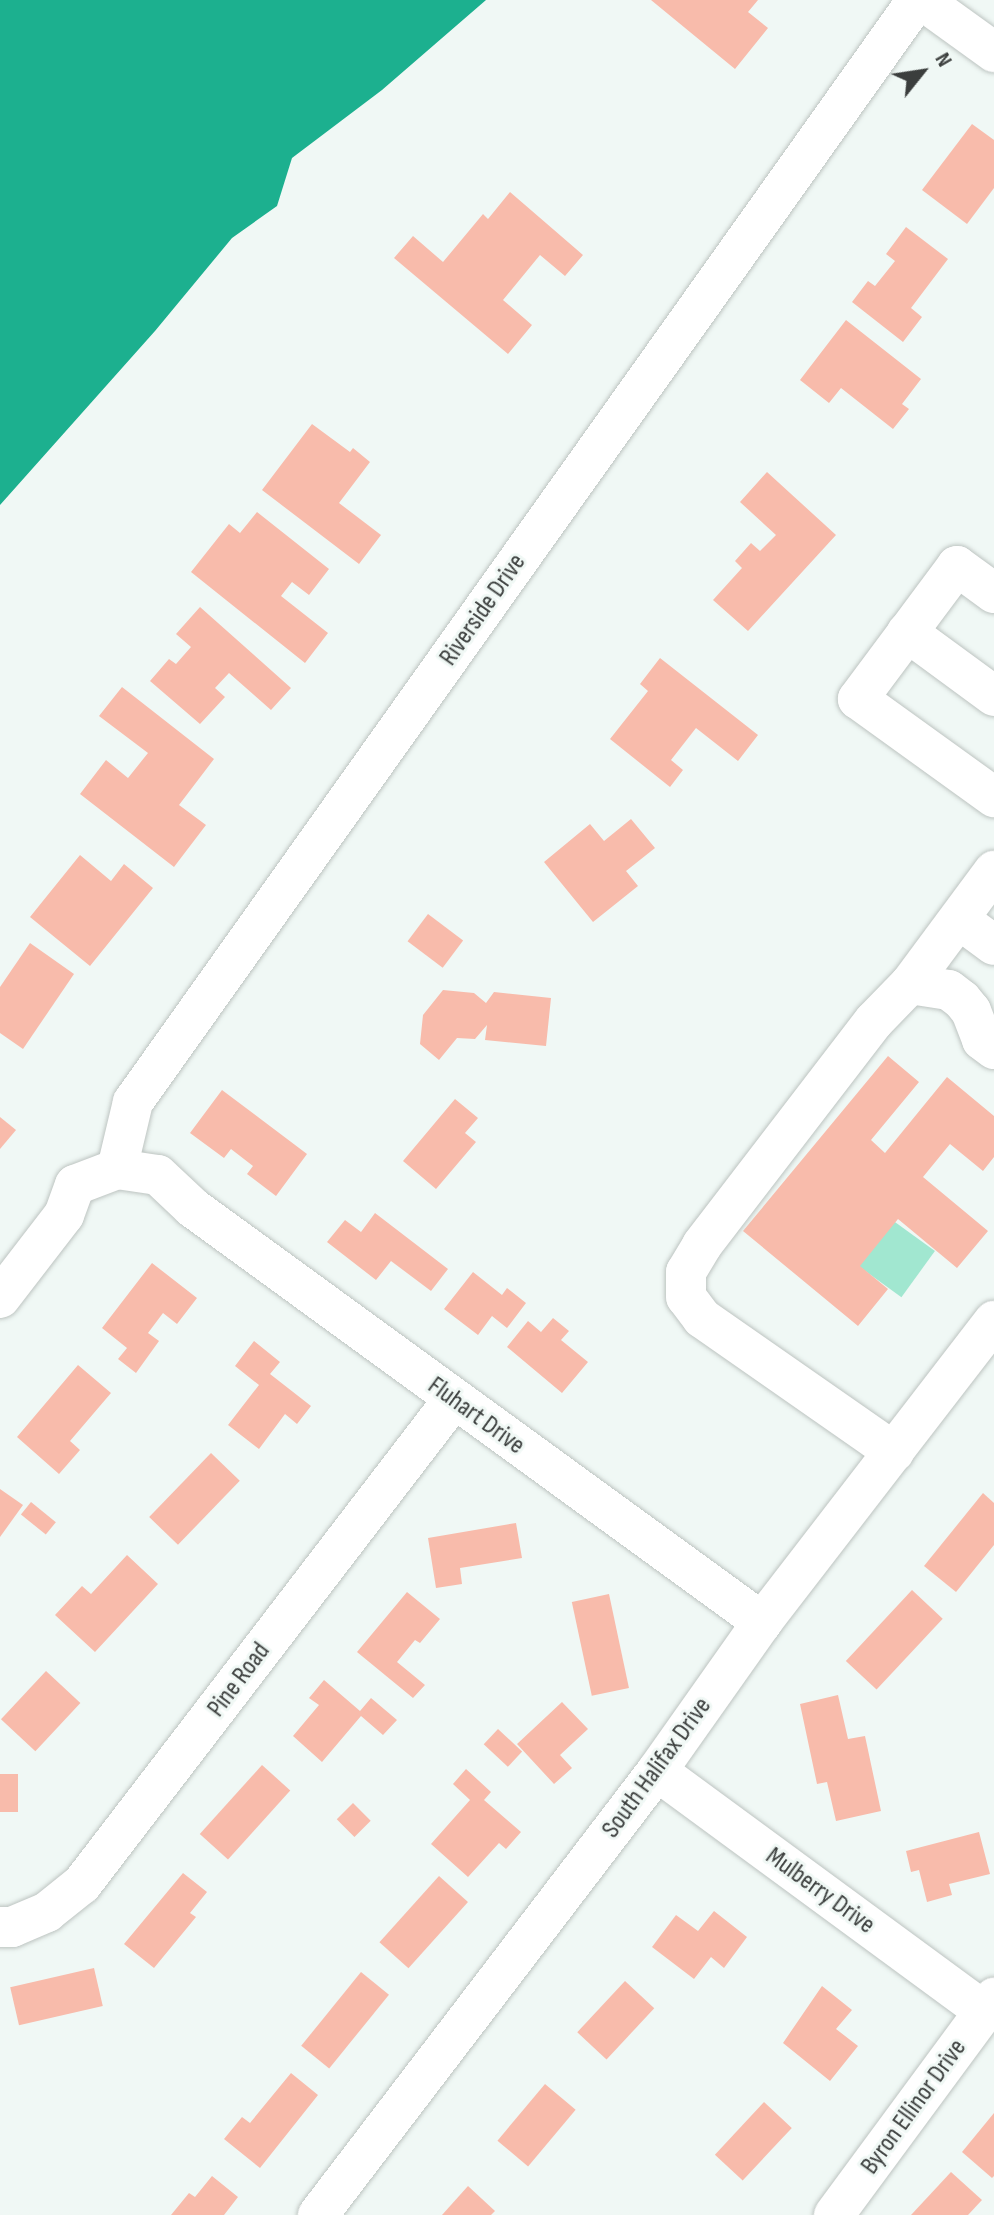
<!DOCTYPE html>
<style>
body{margin:0}
#map{position:relative;width:994px;height:2215px;overflow:hidden;background:#f0f8f5;font-family:"Sofia Sans Condensed",sans-serif}
div>[style]{position:absolute}
[style*='--x']{left:calc(var(--x)*1px);top:calc(var(--y)*1px);width:calc(var(--w)*1px);rotate:calc(var(--a)*1deg)}
.green>*{inset:0;background:#a1e7d0;transform-origin:0 0}
.water>*{inset:0;background:#1cb08f}
.building>*{inset:0;background:#f8bbab;transform-origin:0 0}
.roads{filter:drop-shadow(0 0 2px #bdc4c1) drop-shadow(0 0 2px #bdc4c1)}
.minor>*{height:40px;margin:-20px;padding:0 20px;transform-origin:20px;border-radius:20px;background:#fff}
span{translate:-50% -50%;white-space:nowrap;text-align:center;line-height:1.15;-webkit-text-stroke:6px #f0f8f5;paint-order:stroke}
.street-label{font-size:26px;color:#3b3e3d}
.north{position:absolute;left:882px;top:32px;width:80px;height:80px;-webkit-text-stroke:6px #f0f8f5;paint-order:stroke;rotate:60deg;font-size:22px;font-weight:700;line-height:32px;text-align:center;color:#3b3e3d}
.north::after{content:'';display:block;margin:auto;width:28px;height:36px;background:#3b3e3d;clip-path:polygon(50% 0,100% 100%,50% 72%,0 100%)}
</style>
<div id="map">
<div class="green">
<div style="left:888px;top:1217px;width:58px;height:57px;rotate:36deg"></div>
</div>
<div class="water">
<div style="clip-path:polygon(0 0,486px 0,382px 90px,292px 158px,277px 206px,232px 238px,155px 331px,0 505px)"></div>
</div>
<div class="building">
<div style="clip-path:polygon(651px 0,758px 0,748px 12px,768px 28px,735px 69px)"></div>
<div style="clip-path:polygon(972px 124px,994px 140px,994px 188px,967px 224px,922px 190px)"></div>
<div style="clip-path:polygon(510px 192px,583px 255px,565px 276px,540px 255px,503px 300px,532px 325px,508px 354px,394px 258px,413px 236px,443px 262px,483px 214px,488px 219px)"></div>
<div style="clip-path:polygon(906px 227px,948px 259px,911px 308px,922px 317px,903px 342px,852px 302px,868px 281px,875px 286px,895px 261px,886px 254px)"></div>
<div style="clip-path:polygon(846px 320px,921px 379px,902px 404px,909px 409px,893px 429px,841px 388px,829px 403px,800px 380px)"></div>
<div style="clip-path:polygon(312px 424px,350px 452px,353px 448px,370px 462px,339px 503px,381px 535px,359px 564px,262px 490px)"></div>
<div style="clip-path:polygon(767px 472px,836px 535px,748px 631px,713px 600px,742px 568px,735px 561px,751px 543px,760px 551px,776px 535px,740px 502px)"></div>
<div style="clip-path:polygon(257px 512px,329px 569px,309px 595px,292px 582px,281px 596px,328px 633px,305px 663px,191px 572px,229px 524px,240px 533px)"></div>
<div style="clip-path:polygon(200px 607px,291px 688px,271px 710px,229px 673px,215px 688px,225px 697px,200px 724px,150px 681px,169px 659px,176px 664px,191px 647px,176px 634px)"></div>
<div style="clip-path:polygon(660px 658px,758px 735px,738px 761px,696px 728px,671px 760px,683px 770px,670px 787px,610px 739px,648px 691px,640px 684px)"></div>
<div style="clip-path:polygon(122px 687px,214px 759px,179px 805px,206px 825px,174px 867px,80px 794px,106px 760px,128px 778px,148px 753px,99px 716px)"></div>
<div style="clip-path:polygon(631px 819px,655px 848px,626px 871px,638px 886px,593px 922px,544px 862px,590px 824px,604px 841px)"></div>
<div style="clip-path:polygon(80px 855px,111px 881px,124px 864px,153px 888px,90px 966px,30px 917px)"></div>
<div style="left:428px;top:914px;width:44px;height:34px;rotate:37deg"></div>
<div style="clip-path:polygon(30px 943px,74px 974px,23px 1049px,0 1033px,0 987px)"></div>
<div style="clip-path:polygon(443px 990px,474px 993px,486px 1003px,494px 992px,551px 998px,546px 1046px,485px 1040px,487px 1025px,475px 1039px,457px 1038px,439px 1060px,420px 1044px,423px 1015px)"></div>
<div style="clip-path:polygon(888px 1056px,919px 1082px,871px 1140px,885px 1153px,947px 1077px,994px 1116px,994px 1157px,983px 1171px,950px 1144px,923px 1177px,988px 1231px,957px 1268px,898px 1219px,860px 1266px,888px 1289px,858px 1326px,743px 1231px)"></div>
<div style="clip-path:polygon(222px 1090px,307px 1154px,276px 1196px,247px 1174px,253px 1166px,231px 1149px,224px 1158px,190px 1133px)"></div>
<div style="clip-path:polygon(455px 1099px,478px 1118px,465px 1133px,476px 1142px,436px 1189px,403px 1161px)"></div>
<div style="clip-path:polygon(0 1117px,16px 1130px,0 1149px)"></div>
<div style="clip-path:polygon(375px 1213px,448px 1269px,431px 1291px,391px 1261px,376px 1280px,327px 1242px,345px 1220px,361px 1232px)"></div>
<div style="clip-path:polygon(152px 1263px,197px 1298px,177px 1324px,163px 1313px,148px 1333px,159px 1341px,136px 1373px,118px 1359px,127px 1348px,102px 1328px)"></div>
<div style="clip-path:polygon(473px 1272px,502px 1295px,507px 1288px,526px 1303px,507px 1328px,492px 1316px,478px 1335px,444px 1309px)"></div>
<div style="clip-path:polygon(553px 1318px,569px 1331px,561px 1340px,588px 1362px,562px 1393px,507px 1347px,528px 1321px,541px 1332px)"></div>
<div style="clip-path:polygon(254px 1341px,280px 1362px,270px 1374px,311px 1406px,297px 1424px,285px 1414px,259px 1449px,228px 1425px,259px 1385px,235px 1366px)"></div>
<div style="clip-path:polygon(78px 1365px,111px 1393px,70px 1441px,80px 1450px,59px 1474px,17px 1437px)"></div>
<div style="left:211px;top:1453px;width:40px;height:89px;rotate:44deg"></div>
<div style="clip-path:polygon(0 1489px,23px 1505px,0 1537px)"></div>
<div style="clip-path:polygon(983px 1493px,994px 1503px,994px 1545px,956px 1592px,924px 1566px)"></div>
<div style="left:31px;top:1502px;width:32px;height:16px;rotate:39deg"></div>
<div style="clip-path:polygon(516px 1523px,522px 1558px,460px 1568px,462px 1584px,436px 1588px,428px 1538px)"></div>
<div style="clip-path:polygon(127px 1555px,158px 1584px,95px 1652px,55px 1615px,82px 1586px,91px 1594px)"></div>
<div style="left:912px;top:1590px;width:42px;height:97px;rotate:43deg"></div>
<div style="clip-path:polygon(407px 1592px,440px 1619px,420px 1643px,415px 1640px,397px 1662px,425px 1685px,413px 1698px,357px 1652px)"></div>
<div style="left:609px;top:1594px;width:96px;height:38px;rotate:78deg"></div>
<div style="left:46px;top:1671px;width:47px;height:66px;rotate:43deg"></div>
<div style="clip-path:polygon(324px 1680px,360px 1711px,371px 1698px,397px 1720px,383px 1735px,361px 1716px,322px 1762px,293px 1736px,319px 1705px,309px 1698px)"></div>
<div style="clip-path:polygon(838px 1695px,848px 1739px,865px 1736px,881px 1811px,836px 1821px,827px 1782px,817px 1784px,800px 1704px)"></div>
<div style="clip-path:polygon(562px 1702px,588px 1729px,560px 1755px,572px 1768px,554px 1784px,517px 1744px)"></div>
<div style="left:498px;top:1729px;width:33px;height:21px;rotate:43deg"></div>
<div style="left:262px;top:1765px;width:38px;height:93px;rotate:42deg"></div>
<div style="clip-path:polygon(466px 1769px,491px 1792px,484px 1800px,521px 1832px,506px 1849px,499px 1843px,468px 1877px,431px 1844px,470px 1800px,453px 1784px)"></div>
<div style="left:0;top:1774px;width:18px;height:38px"></div>
<div style="left:353px;top:1803px;width:25px;height:23px;rotate:45deg"></div>
<div style="clip-path:polygon(979px 1832px,990px 1874px,949px 1884px,952px 1895px,927px 1902px,919px 1870px,911px 1872px,906px 1851px)"></div>
<div style="clip-path:polygon(183px 1873px,207px 1892px,190px 1913px,196px 1917px,154px 1968px,124px 1944px)"></div>
<div style="left:439px;top:1876px;width:39px;height:89px;rotate:42deg"></div>
<div style="clip-path:polygon(714px 1911px,747px 1937px,724px 1968px,711px 1957px,694px 1979px,652px 1947px,676px 1915px,698px 1931px)"></div>
<div style="left:94px;top:1968px;width:39px;height:86px;rotate:77deg"></div>
<div style="left:361px;top:1972px;width:36px;height:95px;rotate:39deg"></div>
<div style="left:625px;top:1981px;width:40px;height:70px;rotate:43deg"></div>
<div style="clip-path:polygon(822px 1986px,852px 2010px,836px 2029px,858px 2046px,830px 2081px,783px 2043px)"></div>
<div style="clip-path:polygon(291px 2073px,318px 2095px,260px 2168px,224px 2139px,242px 2117px,250px 2123px)"></div>
<div style="left:545px;top:2084px;width:40px;height:74px;rotate:40deg"></div>
<div style="left:764px;top:2102px;width:38px;height:72px;rotate:43deg"></div>
<div style="clip-path:polygon(994px 2113px,994px 2176px,992px 2178px,962px 2152px)"></div>
<div style="clip-path:polygon(951px 2172px,982px 2200px,968px 2215px,911px 2215px)"></div>
<div style="clip-path:polygon(212px 2176px,238px 2197px,224px 2215px,171px 2215px,189px 2193px,195px 2197px)"></div>
<div style="clip-path:polygon(468px 2186px,495px 2211px,491px 2215px,442px 2215px)"></div>
</div>
<div class="roads">
<div class="minor">
<div style="--x:922;--y:0;--w:89;--a:35.8"></div>
<div style="--x:994;--y:593;--w:46;--a:-143.9"></div>
<div style="--x:957;--y:566;--w:166;--a:126.7"></div>
<div style="--x:858;--y:699;--w:168;--a:35.8"></div>
<div style="--x:907;--y:632;--w:108;--a:36.3"></div>
<div style="--x:960;--y:920;--w:42;--a:36.3"></div>
<div style="--x:910;--y:984;--w:39;--a:9"></div>
<div style="--x:949;--y:990;--w:16;--a:38"></div>
<div style="--x:962;--y:1000;--w:14;--a:51"></div>
<div style="--x:971;--y:1011;--w:31;--a:69"></div>
<div style="--x:982;--y:1040;--w:15;--a:37"></div>
<div style="--x:117;--y:1169;--w:69;--a:-76.6"></div>
<div style="--x:133;--y:1102;--w:1352;--a:-54.57"></div>
<div style="--x:117;--y:1169;--w:41;--a:8.3"></div>
<div style="--x:158;--y:1175;--w:48;--a:43.3"></div>
<div style="--x:193;--y:1208;--w:704;--a:36.04"></div>
<div style="--x:0;--y:1298;--w:105;--a:-52.4"></div>
<div style="--x:64;--y:1215;--w:32;--a:-70"></div>
<div style="--x:75;--y:1185;--w:45;--a:-20.9"></div>
<div style="--x:894;--y:1452;--w:234;--a:-145.1"></div>
<div style="--x:702;--y:1318;--w:26;--a:-127"></div>
<div style="--x:686;--y:1297;--w:25;--a:-90"></div>
<div style="--x:686;--y:1272;--w:31;--a:-59"></div>
<div style="--x:702;--y:1245;--w:282;--a:-52.5"></div>
<div style="--x:874;--y:1021;--w:52;--a:-45.8"></div>
<div style="--x:910;--y:984;--w:141;--a:-53.4"></div>
<div style="--x:657;--y:1771;--w:406;--a:36.3"></div>
<div style="--x:0;--y:1927;--w:12;--a:0"></div>
<div style="--x:12;--y:1927;--w:38;--a:-23"></div>
<div style="--x:47;--y:1912;--w:45;--a:-38.7"></div>
<div style="--x:82;--y:1884;--w:610;--a:-52.53"></div>
<div style="--x:318;--y:2215;--w:559;--a:-52.64"></div>
<div style="--x:657;--y:1771;--w:182;--a:-54.8"></div>
<div style="--x:762;--y:1622;--w:380;--a:-52.4"></div>
<div style="--x:834;--y:2215;--w:270;--a:-53.6"></div>
</div>
</div>
<div class="street-label">
<span style="left:483px;top:610px;rotate:-55deg">Riverside Drive</span>
<span style="left:476px;top:1416px;rotate:36deg">Fluhart Drive</span>
<span style="left:239px;top:1680px;rotate:-53deg">Pine Road</span>
<span style="left:657px;top:1768px;rotate:-54deg">South Halifax Drive</span>
<span style="left:820px;top:1891px;rotate:36deg">Mulberry Drive</span>
<span style="left:914px;top:2107px;rotate:-54deg">Byron Ellinor Drive</span>
</div>
<div class="north">N</div>
</div>
